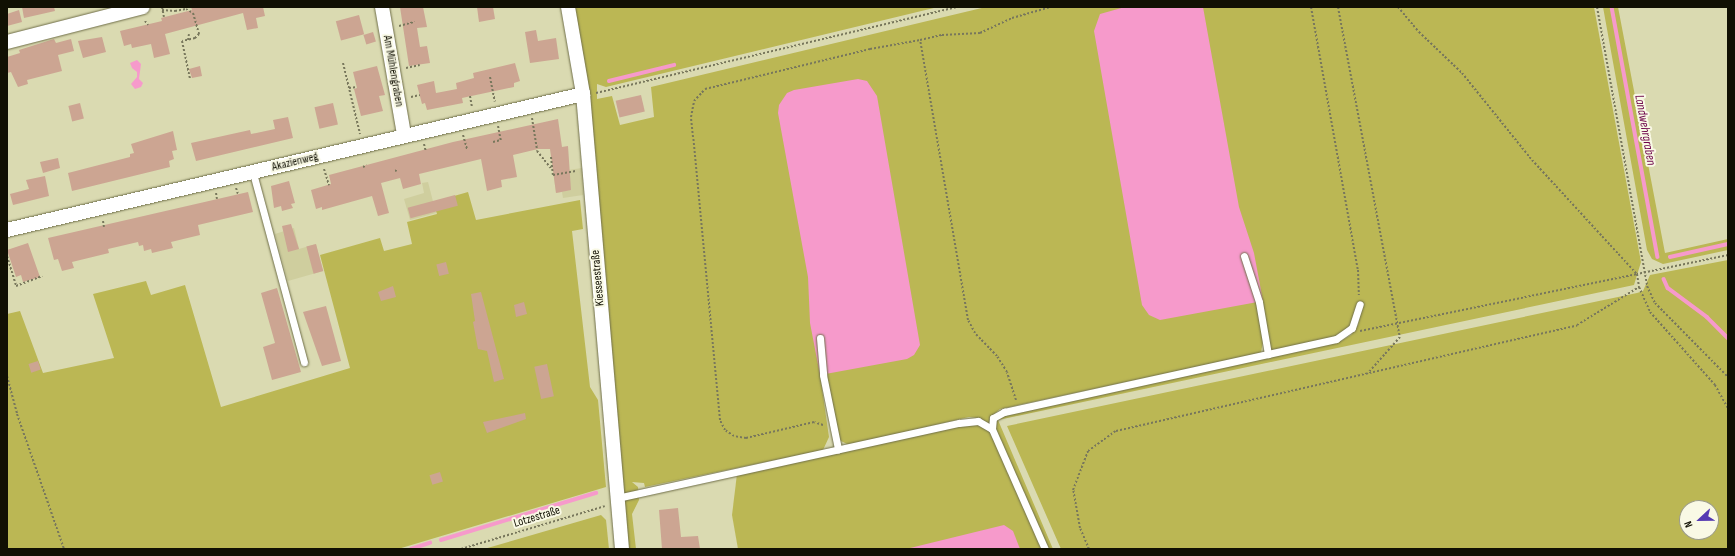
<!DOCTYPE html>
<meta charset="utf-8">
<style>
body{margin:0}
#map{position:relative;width:1735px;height:556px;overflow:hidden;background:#dadab1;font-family:"Sofia Sans Condensed",sans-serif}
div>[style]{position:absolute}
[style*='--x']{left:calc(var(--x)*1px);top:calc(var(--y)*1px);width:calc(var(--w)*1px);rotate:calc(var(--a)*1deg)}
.built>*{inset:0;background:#cfce9e}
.green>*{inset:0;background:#bbb754}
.water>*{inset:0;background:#f69acb}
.stream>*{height:3.5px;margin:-1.75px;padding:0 1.75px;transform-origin:1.75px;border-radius:1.75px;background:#f69acb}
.building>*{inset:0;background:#cca592;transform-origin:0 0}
.path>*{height:2px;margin-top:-1px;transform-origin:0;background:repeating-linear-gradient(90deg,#78775c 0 2px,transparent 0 4px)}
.roads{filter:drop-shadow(0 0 1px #6f6e49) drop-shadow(0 0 1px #6f6e49)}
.service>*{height:7px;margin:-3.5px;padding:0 3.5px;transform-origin:3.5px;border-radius:3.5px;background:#fff}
.minor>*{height:14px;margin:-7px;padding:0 7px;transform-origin:7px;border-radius:7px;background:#fff}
span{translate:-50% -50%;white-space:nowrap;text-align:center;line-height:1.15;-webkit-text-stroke:4px #f9f9e5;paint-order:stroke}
.street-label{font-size:12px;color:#111003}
.water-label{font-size:13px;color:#6c0049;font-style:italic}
.frame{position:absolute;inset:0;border:8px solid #111003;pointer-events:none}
.north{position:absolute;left:1679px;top:500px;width:40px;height:40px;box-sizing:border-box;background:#f9f9e5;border:1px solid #9c9c8b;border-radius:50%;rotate:248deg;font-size:11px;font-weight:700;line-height:16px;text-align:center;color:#111003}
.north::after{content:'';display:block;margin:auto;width:14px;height:18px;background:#553ab2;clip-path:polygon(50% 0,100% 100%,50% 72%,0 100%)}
</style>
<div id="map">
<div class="built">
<div style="clip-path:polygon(582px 168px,583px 195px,563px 198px,562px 192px,556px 193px,554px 177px,568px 170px)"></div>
<div style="clip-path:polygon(428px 182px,436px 213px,410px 220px,404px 199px,424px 193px,422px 183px)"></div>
<div style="clip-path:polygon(294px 228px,299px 249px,316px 244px,323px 271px,288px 281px,275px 234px)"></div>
</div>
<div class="green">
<div style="clip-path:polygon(574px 7px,938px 7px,606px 87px,597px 84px,597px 99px,612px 96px,620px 125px,654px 117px,651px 87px,986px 7px,1594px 7px,1641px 262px,1634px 285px,998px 420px,1053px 549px,1048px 549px,995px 427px,997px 419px,1004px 414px,1341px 341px,1351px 335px,1358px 325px,1362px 305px,1349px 326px,1337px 337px,1270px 351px,1263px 301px,1256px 302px,1263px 341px,1261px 353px,1000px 409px,992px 416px,989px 423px,978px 418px,969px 417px,849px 445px,839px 440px,820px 375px,829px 437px,823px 450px,645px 487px,644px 483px,632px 482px,638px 487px,639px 500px,632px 514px,636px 549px,626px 549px)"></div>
<div style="clip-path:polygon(1603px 7px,1618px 7px,1665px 253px,1728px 239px,1728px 250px,1663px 264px,1652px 259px,1647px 250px)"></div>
<div style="clip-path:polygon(468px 192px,476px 220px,580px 200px,583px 229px,572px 231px,590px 387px,598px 400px,606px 487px,398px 549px,7px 549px,7px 314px,20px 311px,43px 373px,114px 358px,93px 294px,146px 281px,151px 295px,185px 285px,221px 407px,350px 368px,320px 255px,380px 238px,384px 251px,412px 244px,407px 222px,437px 214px,433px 202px)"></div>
<div style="clip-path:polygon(evenodd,1728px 260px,1728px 549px,1061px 549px,1007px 426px,1637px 293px,1643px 291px,1650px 275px,1728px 260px,1687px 508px,1711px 508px,1711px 532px,1687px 532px,1687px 508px)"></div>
<div style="clip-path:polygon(978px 424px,990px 432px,1042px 549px,738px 549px,732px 515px,737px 474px,961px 425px)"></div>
<div style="clip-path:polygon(601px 515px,606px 520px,609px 549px,484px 549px)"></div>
</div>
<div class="water">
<div style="clip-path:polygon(1125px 7px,1203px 7px,1239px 207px,1254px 253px,1263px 301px,1160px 320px,1149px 315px,1142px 305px,1094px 31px,1100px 14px)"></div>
<div style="clip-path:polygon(137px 60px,141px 64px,139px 79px,143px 83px,141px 87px,135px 89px,131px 84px,137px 77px,137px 72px,132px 68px,130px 63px)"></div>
<div style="clip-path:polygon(858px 79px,867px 81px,877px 96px,920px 345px,914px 355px,907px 359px,820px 375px,810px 323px,808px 277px,778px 113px,779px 105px,787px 93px,794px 90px)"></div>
<div style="clip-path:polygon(1004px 525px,1013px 531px,1020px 549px,906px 549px)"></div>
</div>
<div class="stream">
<div style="--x:1612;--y:7;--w:254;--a:79.6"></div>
<div style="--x:609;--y:81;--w:67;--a:-13.8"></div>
<div style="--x:1670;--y:257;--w:59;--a:-12.6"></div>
<div style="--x:1664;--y:279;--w:10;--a:66"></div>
<div style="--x:1668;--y:288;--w:49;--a:36.6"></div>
<div style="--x:1707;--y:317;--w:30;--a:45"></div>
<div style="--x:441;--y:540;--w:162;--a:-16.9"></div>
<div style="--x:411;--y:549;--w:20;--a:-18"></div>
</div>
<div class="building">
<div style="clip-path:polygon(22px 7px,54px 7px,55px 11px,24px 18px)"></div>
<div style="clip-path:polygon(191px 7px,263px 7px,265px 16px,256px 18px,258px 28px,247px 30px,243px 13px,165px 34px,170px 54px,154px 58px,151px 44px,132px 48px,131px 44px,124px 46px,120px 31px,162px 21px,161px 18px,192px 10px)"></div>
<div style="clip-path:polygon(400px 7px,423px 7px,427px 27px,417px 28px,420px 47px,427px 46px,430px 63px,409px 66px)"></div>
<div style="clip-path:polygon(477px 7px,493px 7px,495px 19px,479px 22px)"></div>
<div style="clip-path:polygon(19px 10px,22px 22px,7px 26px,7px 14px)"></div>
<div style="left:359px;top:15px;width:20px;height:24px;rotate:75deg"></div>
<div style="clip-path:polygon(536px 30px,538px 41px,556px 38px,559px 59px,530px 63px,525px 32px)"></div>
<div style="left:373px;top:32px;width:10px;height:10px;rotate:73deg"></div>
<div style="clip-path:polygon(102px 37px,106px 52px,83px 58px,78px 41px)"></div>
<div style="clip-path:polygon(54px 39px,56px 43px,71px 39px,74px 51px,58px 55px,62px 71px,27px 80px,28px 84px,18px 87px,11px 72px,7px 73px,7px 57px,20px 53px,19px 50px)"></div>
<div style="clip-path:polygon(515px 63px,520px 81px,514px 83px,514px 87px,462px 98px,463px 103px,427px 110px,425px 103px,422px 104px,417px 85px,434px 81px,436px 93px,457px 89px,456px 83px,474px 78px,473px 73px)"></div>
<div style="clip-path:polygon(200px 66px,202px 76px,192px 78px,189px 69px)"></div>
<div style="clip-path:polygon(377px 66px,385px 95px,379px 96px,383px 111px,361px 116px,354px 89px,357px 88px,353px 72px)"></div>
<div style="left:641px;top:95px;width:17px;height:26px;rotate:77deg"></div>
<div style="left:80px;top:103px;width:16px;height:12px;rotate:76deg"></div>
<div style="left:333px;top:103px;width:22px;height:19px;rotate:77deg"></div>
<div style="clip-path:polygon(288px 117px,293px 138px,196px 161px,191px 143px,250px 130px,251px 134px,275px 129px,273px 120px)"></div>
<div style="clip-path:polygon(558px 119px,562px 147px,568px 146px,571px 190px,556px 193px,550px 149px,538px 149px,513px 155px,517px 177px,501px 180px,502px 187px,487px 191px,481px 159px,419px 174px,421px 184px,403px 189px,400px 178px,381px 183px,389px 213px,378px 216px,372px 196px,322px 210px,322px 207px,316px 209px,311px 190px,331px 184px,329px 175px,453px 142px)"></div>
<div style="clip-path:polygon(173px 131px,177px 150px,172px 151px,174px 159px,169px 161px,170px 167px,72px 191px,68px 173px,130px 157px,130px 154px,134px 153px,131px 144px)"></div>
<div style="clip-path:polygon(58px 158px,60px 168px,43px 173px,40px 162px)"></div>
<div style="clip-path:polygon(45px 176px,49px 196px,13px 205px,10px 194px,29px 189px,26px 180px)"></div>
<div style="clip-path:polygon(289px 181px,295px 203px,291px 204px,293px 208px,282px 211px,281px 206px,274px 208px,271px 186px)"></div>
<div style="clip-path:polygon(248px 192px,253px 212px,198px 225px,200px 235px,171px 242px,173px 248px,152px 253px,151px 249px,144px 251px,143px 245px,139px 246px,138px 242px,108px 249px,109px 253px,72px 262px,74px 268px,62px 271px,58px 259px,54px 260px,48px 238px)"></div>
<div style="left:455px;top:195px;width:11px;height:49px;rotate:75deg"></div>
<div style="clip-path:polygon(291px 224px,299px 249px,288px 252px,282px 226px)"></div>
<div style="clip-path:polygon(28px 243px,40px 277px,23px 282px,21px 275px,16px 277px,7px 250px)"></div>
<div style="left:316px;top:244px;width:28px;height:10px;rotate:75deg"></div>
<div style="left:446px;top:262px;width:12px;height:10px;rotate:76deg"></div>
<div style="clip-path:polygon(393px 286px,396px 297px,381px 301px,378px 292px)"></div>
<div style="clip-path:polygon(277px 288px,301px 372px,272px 380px,263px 347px,275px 343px,261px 293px)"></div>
<div style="clip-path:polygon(481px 292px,504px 379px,494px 382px,487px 351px,478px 349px,473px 322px,475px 321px,471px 294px)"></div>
<div style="clip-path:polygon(524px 302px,527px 314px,516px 317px,514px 305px)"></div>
<div style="clip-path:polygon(326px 306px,341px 361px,322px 366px,303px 312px)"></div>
<div style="left:38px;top:361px;width:9px;height:10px;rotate:72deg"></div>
<div style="left:547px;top:364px;width:33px;height:13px;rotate:78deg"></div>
<div style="clip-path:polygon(525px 413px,526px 419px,487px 433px,483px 422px)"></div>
<div style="left:440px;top:472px;width:10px;height:11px;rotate:73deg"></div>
<div style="clip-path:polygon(678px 508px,681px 537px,698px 536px,700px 549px,662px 549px,659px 510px)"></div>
</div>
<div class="path">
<div style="--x:162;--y:7;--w:10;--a:79"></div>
<div style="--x:1311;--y:7;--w:267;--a:79.9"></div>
<div style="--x:1358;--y:270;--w:25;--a:88"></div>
<div style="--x:1338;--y:7;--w:336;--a:79.4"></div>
<div style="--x:1400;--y:337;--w:48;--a:131.6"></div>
<div style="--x:1398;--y:7;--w:33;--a:50"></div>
<div style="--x:1419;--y:32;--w:59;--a:43.6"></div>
<div style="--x:1462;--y:73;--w:112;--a:51.2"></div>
<div style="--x:1532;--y:160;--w:155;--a:47.4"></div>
<div style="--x:1597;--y:7;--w:283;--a:79.8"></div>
<div style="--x:1647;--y:286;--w:19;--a:65"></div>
<div style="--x:1655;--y:303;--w:104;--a:45.4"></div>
<div style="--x:162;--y:10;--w:13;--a:4"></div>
<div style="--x:175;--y:11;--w:11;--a:-10"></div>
<div style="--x:186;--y:9;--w:8;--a:30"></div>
<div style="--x:193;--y:13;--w:22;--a:74"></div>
<div style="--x:199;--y:34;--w:6;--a:135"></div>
<div style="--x:195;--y:38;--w:13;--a:167"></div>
<div style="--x:182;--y:41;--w:38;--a:78"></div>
<div style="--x:145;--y:21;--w:5;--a:53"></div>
<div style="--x:399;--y:26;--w:16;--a:-15"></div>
<div style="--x:188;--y:40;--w:6;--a:-81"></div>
<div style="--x:343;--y:63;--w:73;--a:76.5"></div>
<div style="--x:406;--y:68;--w:14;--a:-12"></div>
<div style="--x:490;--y:77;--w:25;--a:79"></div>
<div style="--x:349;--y:88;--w:8;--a:-7"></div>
<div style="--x:596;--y:93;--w:371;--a:-13.4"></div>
<div style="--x:470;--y:96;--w:11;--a:80"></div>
<div style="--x:411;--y:97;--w:9;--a:-13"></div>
<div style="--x:532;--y:118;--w:33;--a:81"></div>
<div style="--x:537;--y:151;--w:22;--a:51"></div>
<div style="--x:498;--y:126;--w:15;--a:79"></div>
<div style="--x:463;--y:135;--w:15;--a:74"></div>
<div style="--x:493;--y:142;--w:8;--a:-14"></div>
<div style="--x:424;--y:144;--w:8;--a:76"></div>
<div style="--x:551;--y:157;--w:18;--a:84"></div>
<div style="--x:553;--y:175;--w:23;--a:-10"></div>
<div style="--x:363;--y:167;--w:4;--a:-27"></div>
<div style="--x:324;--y:169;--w:17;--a:73"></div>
<div style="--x:395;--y:171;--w:2;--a:-27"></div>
<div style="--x:236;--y:188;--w:6;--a:72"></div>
<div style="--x:216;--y:193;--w:6;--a:81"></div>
<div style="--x:103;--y:221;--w:6;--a:81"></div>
<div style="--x:1728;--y:255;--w:93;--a:168.2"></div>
<div style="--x:1637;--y:274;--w:13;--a:81"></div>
<div style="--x:1639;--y:287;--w:27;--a:66"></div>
<div style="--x:1650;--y:312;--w:98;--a:48.3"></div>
<div style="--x:1715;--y:385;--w:26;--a:61"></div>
<div style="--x:7;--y:256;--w:31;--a:73"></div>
<div style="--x:16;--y:286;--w:28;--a:-21"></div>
<div style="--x:1360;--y:331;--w:283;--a:-11.6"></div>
<div style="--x:7;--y:376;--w:39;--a:75"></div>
<div style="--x:17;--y:414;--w:143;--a:70.8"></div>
<div style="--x:1016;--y:400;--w:29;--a:-108"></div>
<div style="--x:1007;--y:372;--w:19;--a:-122"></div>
<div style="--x:997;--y:356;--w:32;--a:-134"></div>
<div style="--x:975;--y:333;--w:15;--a:-118"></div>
<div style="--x:968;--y:320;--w:284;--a:-99.7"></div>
<div style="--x:920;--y:40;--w:23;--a:-13"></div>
<div style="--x:942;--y:35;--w:38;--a:-3"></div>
<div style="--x:980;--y:33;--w:35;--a:-25"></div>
<div style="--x:1012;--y:18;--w:40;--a:-16"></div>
<div style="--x:823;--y:425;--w:9;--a:-162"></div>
<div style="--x:814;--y:422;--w:70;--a:166.8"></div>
<div style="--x:746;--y:438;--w:12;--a:-171"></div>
<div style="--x:734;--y:436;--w:11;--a:-146"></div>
<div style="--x:725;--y:430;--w:11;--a:-117"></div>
<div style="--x:720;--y:420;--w:284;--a:-95.4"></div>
<div style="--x:693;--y:137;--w:20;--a:-96"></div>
<div style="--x:691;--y:117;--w:16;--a:-79"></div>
<div style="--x:694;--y:101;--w:16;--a:-47"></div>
<div style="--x:705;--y:89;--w:170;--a:-13.6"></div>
<div style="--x:870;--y:49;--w:51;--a:-10.2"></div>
<div style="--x:461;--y:549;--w:150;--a:-16.6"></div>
<div style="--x:1089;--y:549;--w:23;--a:-113"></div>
<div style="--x:1080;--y:528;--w:39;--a:-100"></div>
<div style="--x:1073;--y:490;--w:42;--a:-69"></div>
<div style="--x:1088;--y:451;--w:34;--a:-36"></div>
<div style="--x:1116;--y:431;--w:473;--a:-12.9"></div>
<div style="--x:1577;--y:325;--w:73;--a:-31.5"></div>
</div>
<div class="roads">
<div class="service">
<div style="--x:253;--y:173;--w:196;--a:74.9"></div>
<div style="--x:1244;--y:256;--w:48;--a:71.9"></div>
<div style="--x:1259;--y:302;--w:53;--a:80.2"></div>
<div style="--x:820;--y:338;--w:37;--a:85"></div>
<div style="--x:823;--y:375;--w:76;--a:78.5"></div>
<div style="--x:992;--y:429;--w:11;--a:-85"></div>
<div style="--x:993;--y:418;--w:13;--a:-29"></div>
<div style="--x:1004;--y:412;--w:340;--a:-12.4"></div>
<div style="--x:1336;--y:339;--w:19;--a:-35"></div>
<div style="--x:1352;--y:328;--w:25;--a:-72"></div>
<div style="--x:617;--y:498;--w:350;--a:-12.4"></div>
<div style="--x:959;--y:423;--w:19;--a:-6"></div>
<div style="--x:978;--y:421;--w:16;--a:30"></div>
<div style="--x:992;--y:429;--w:131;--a:66.2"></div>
</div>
<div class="minor">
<div style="--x:382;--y:7;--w:130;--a:80.2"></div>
<div style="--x:568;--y:7;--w:88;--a:80.2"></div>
<div style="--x:583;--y:94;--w:457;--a:85.1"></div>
<div style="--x:7;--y:42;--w:140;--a:-14.4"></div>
<div style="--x:7;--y:230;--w:592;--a:-13.28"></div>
</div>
</div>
<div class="street-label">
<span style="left:393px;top:71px;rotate:80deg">Am Mühlengraben</span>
<span style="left:295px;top:162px;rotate:-14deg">Akazienweg</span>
<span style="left:598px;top:278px;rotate:-95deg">Kiesseestraße</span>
<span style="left:537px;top:517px;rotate:-17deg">Lotzestraße</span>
</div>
<div class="water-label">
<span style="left:1645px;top:130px;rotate:80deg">Landwehrgraben</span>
</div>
<div class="frame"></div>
<div class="north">N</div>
</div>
